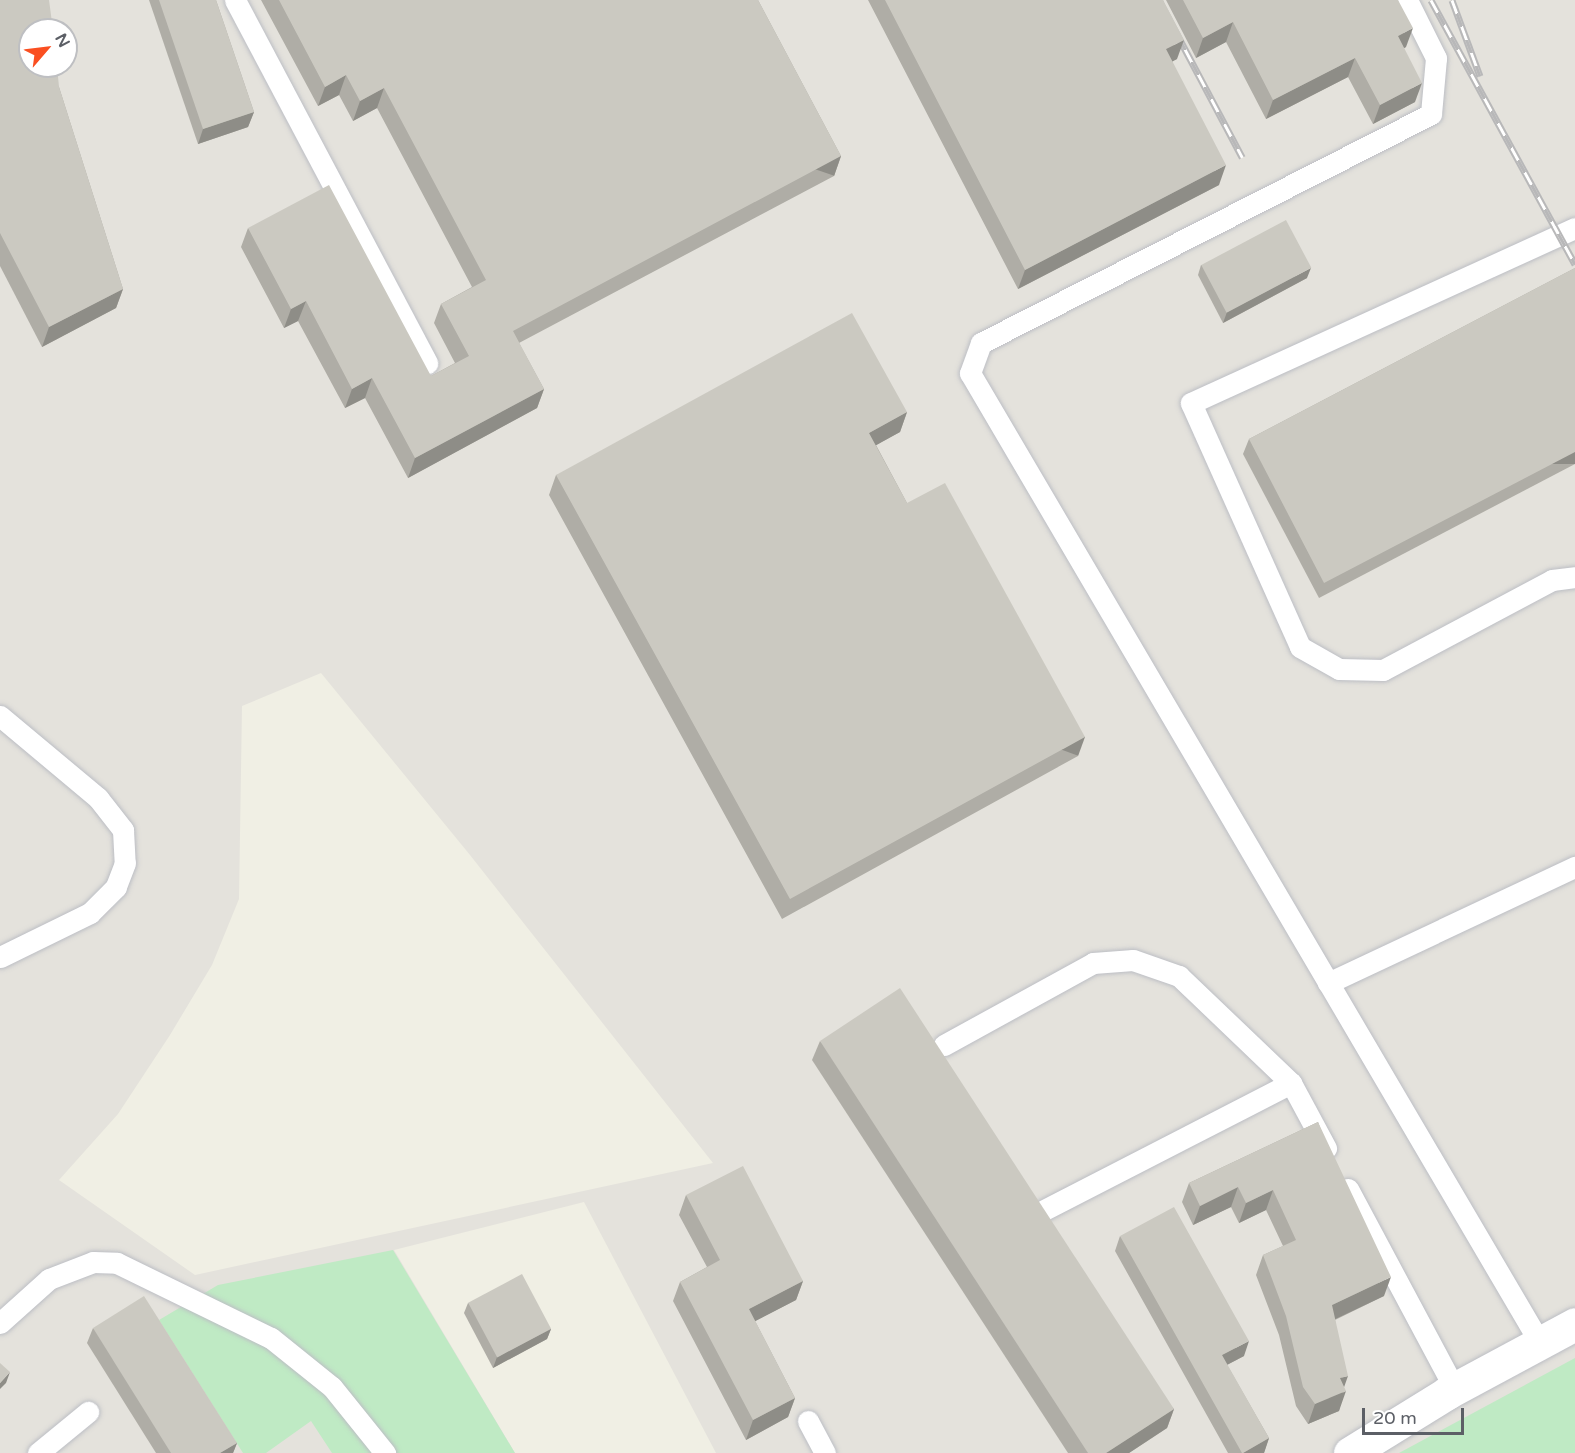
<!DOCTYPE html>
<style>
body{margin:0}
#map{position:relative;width:1575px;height:1453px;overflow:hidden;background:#f0efe4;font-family:"Varela Round",sans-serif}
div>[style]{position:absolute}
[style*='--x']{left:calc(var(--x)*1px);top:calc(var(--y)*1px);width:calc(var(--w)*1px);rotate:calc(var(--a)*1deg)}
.industrial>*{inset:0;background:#e4e2dc}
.green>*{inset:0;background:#bfeac4}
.roads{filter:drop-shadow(0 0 2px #bcbec4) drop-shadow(0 0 2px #bcbec4)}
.lane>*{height:21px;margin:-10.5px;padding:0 10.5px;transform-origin:10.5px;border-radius:10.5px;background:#fff}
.street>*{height:33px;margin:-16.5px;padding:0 16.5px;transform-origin:16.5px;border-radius:16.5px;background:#fff}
.rail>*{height:7px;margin-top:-3.5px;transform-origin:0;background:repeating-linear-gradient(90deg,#fff 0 14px,#b8b8b9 0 28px);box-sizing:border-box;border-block:2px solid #b8b8b9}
.wall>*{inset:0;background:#afada6}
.shaded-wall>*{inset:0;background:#8e8d87;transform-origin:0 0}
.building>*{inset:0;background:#cbc9c1;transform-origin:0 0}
span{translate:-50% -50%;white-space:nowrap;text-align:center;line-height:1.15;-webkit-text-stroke:5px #fff;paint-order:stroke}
.north{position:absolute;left:18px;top:18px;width:60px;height:60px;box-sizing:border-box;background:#fff;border:2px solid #bebfc2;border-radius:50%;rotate:62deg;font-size:16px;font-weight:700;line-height:24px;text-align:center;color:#5c5f66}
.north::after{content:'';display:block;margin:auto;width:21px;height:27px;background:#fa4f21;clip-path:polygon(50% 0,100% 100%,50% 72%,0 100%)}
.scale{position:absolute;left:1362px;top:1408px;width:102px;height:27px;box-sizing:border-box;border:3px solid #5c5f66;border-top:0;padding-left:8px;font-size:18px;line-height:21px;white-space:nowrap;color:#5c5f66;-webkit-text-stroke:4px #fff;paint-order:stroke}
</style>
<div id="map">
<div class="industrial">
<div style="clip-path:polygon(evenodd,0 0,1575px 0,1575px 1453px,716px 1453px,584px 1202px,394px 1250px,515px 1453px,0 1453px,0 0,30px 30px,66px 30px,66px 66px,30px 66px,30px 30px,0 0,321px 673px,470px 855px,713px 1163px,195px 1275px,59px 1180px,118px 1114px,170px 1035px,212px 965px,239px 899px,242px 706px,321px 673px)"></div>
</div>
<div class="green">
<div style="clip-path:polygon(393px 1250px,515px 1453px,332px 1453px,311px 1421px,266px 1453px,243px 1453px,159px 1320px,218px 1285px)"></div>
<div style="clip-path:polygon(1575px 1358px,1575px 1453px,1399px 1453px)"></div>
</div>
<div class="roads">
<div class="lane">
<div style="--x:235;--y:0;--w:411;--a:62.1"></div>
<div style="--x:1407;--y:0;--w:65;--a:63.4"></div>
<div style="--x:1436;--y:58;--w:56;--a:95.1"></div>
<div style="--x:1431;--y:114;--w:505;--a:153.03"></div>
<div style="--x:981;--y:343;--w:32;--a:110"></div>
<div style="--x:970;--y:373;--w:1125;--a:59.56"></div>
<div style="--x:1575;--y:228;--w:422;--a:155.5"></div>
<div style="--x:1191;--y:403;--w:267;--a:65.9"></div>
<div style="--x:1300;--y:647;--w:45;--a:29.4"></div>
<div style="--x:1339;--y:669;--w:44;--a:1.3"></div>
<div style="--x:1383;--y:670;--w:191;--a:-28"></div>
<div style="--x:1552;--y:580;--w:23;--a:-7"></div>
<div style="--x:0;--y:716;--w:128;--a:39.9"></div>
<div style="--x:98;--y:798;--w:41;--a:52"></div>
<div style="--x:123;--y:830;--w:33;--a:87"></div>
<div style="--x:125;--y:863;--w:26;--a:111"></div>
<div style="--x:116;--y:887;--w:37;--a:135"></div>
<div style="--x:90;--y:913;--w:100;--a:153.9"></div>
<div style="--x:1328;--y:983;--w:273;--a:-25.2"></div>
<div style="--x:944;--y:1045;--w:170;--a:-28.8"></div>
<div style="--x:1093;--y:963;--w:40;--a:-4.3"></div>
<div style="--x:1133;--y:960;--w:49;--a:19.2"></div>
<div style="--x:1179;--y:976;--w:155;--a:43.7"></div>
<div style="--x:1291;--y:1083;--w:74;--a:61.7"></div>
<div style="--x:1348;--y:1189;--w:227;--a:61.9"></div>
<div style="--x:1044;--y:1210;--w:278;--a:-27.2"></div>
<div style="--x:0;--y:1323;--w:66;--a:-41.9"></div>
<div style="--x:49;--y:1279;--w:47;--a:-21.1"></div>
<div style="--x:93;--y:1262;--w:24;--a:2"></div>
<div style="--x:117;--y:1263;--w:171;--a:26"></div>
<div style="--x:271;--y:1338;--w:78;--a:38.8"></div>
<div style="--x:332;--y:1387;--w:85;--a:51.2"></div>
<div style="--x:808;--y:1421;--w:36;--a:62"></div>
<div style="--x:38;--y:1453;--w:65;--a:-39.4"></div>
</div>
<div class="street">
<div style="--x:1350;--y:1453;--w:114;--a:-31.7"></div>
<div style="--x:1447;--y:1393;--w:145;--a:-28.3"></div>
</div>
</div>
<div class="rail">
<div style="--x:1159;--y:0;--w:178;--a:62.1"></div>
<div style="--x:1431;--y:0;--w:301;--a:61.4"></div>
<div style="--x:1452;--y:0;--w:81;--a:69.8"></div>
</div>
<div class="wall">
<div style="clip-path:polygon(0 0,59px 87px,123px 289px,116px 308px,42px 347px,0 266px)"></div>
<div style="clip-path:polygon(149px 0,216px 0,254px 112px,248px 127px,198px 144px)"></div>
<div style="clip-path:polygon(261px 0,758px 0,841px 156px,834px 176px,519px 343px,544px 389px,537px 408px,408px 478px,365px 398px,345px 408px,298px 321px,284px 328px,241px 247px,248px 228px,431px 376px,455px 363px,434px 323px,441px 304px,472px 287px,377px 108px,353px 121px,339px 95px,318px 106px)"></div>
<div style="clip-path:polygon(868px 0,1163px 0,1177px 59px,1172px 61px,1219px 185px,1018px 289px)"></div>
<div style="clip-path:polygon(1166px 0,1398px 0,1406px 47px,1404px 48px,1415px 102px,1373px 124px,1348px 77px,1266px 119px,1226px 42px,1196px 58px)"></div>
<div style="clip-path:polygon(1201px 265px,1307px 278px,1223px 323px,1198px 275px)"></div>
<div style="clip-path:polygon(1575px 268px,1575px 464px,1319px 598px,1243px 454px,1249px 439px)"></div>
<div style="clip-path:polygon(907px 412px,900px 432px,876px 445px,907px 503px,1078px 756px,782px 919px,549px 495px,556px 475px)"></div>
<div style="clip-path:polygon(820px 1041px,1174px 1409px,1167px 1428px,1129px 1453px,1068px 1453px,812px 1060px)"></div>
<div style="clip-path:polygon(1318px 1122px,1384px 1296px,1335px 1320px,1344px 1388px,1339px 1411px,1308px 1424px,1296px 1406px,1279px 1335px,1256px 1275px,1263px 1255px,1283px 1246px,1266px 1210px,1239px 1223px,1231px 1207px,1193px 1225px,1182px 1202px,1189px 1183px)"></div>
<div style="clip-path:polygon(686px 1195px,803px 1281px,796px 1300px,755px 1321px,795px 1398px,788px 1417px,746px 1440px,673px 1301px,680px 1282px,707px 1267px,679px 1215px)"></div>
<div style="clip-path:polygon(1120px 1236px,1244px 1356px,1227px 1365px,1269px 1438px,1264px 1453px,1228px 1453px,1115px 1251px)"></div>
<div style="clip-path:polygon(468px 1303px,551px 1329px,547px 1339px,493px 1368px,464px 1313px)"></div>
<div style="clip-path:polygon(93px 1328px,237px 1443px,233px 1453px,156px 1453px,87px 1343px)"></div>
</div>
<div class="shaded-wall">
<div style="clip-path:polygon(1233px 22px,1226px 42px,1196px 58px,1203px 38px)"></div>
<div style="clip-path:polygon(1413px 28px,1406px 47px,1391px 55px,1398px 36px)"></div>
<div style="clip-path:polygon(1184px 40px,1177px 59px,1159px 69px,1166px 49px)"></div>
<div style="clip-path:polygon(1355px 58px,1348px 77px,1266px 119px,1273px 100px)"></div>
<div style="clip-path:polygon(346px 75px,339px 95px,318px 106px,325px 87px)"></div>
<div style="clip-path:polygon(1422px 83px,1415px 102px,1373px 124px,1380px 105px)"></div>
<div style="clip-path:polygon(384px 88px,377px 108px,353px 121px,360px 101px)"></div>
<div style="clip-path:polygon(254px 112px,248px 127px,198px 144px,203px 129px)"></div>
<div style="left:841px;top:156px;width:21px;height:372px;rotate:109deg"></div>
<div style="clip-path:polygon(1226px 165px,1219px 185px,1018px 289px,1025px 270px)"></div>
<div style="clip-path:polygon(1311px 268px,1307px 278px,1223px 323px,1227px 312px)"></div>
<div style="clip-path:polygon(123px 289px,116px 308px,42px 347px,49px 327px)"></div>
<div style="clip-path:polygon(306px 301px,298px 321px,284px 328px,291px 309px)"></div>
<div style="clip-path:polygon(372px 378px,365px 398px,345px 408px,352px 389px)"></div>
<div style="clip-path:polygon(544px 389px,537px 408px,408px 478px,415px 458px)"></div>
<div style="clip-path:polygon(907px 412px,900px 432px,862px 453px,869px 433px)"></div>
<div style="left:1575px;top:452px;width:12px;height:283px;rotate:90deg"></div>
<div style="left:1085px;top:737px;width:20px;height:337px;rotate:110deg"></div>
<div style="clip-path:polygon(1238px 1187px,1231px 1207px,1193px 1225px,1200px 1206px)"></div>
<div style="clip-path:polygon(1273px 1190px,1266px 1210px,1239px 1223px,1246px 1203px)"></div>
<div style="clip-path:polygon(1391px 1277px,1384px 1296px,1325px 1324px,1332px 1305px)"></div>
<div style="clip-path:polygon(803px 1281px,796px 1300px,742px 1328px,749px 1309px)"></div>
<div style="clip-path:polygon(551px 1329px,547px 1339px,493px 1368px,497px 1357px)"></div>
<div style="clip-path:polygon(1249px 1341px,1244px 1356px,1217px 1370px,1222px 1355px)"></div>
<div style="clip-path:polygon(10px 1372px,6px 1383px,0 1389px,0 1383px)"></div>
<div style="clip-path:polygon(1348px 1376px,1342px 1393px,1346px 1391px,1339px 1411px,1308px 1424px,1315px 1404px,1340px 1378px)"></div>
<div style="clip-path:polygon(795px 1398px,788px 1417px,746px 1440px,753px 1420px)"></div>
<div style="clip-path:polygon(1174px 1409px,1167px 1428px,1129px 1453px,1106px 1453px)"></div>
<div style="clip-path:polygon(1269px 1438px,1264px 1453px,1243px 1453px)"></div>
<div style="clip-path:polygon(237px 1443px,233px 1453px,220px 1453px)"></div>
</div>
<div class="building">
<div style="clip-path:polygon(0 0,49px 0,53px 30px,30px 30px,30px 66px,57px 66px,59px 87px,123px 289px,49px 327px,0 233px)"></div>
<div style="clip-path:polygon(159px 0,216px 0,254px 112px,203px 129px)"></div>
<div style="clip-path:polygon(279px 0,758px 0,841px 156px,513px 331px,544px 389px,415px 458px,372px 378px,352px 389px,306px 301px,291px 309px,248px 228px,329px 185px,431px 376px,469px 356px,441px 304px,486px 280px,384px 88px,360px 101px,346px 75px,325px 87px)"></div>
<div style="clip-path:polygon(885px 0,1163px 0,1184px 40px,1166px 49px,1226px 165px,1025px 270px)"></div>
<div style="clip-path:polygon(1183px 0,1398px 0,1413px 28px,1398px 36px,1422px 83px,1380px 105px,1355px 58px,1273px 100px,1233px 22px,1203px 38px)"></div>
<div style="left:1286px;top:220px;width:54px;height:96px;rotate:62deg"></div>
<div style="clip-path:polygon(1575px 268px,1575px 452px,1324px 583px,1249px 439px)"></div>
<div style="clip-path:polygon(852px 313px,907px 412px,869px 433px,907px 503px,945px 483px,1085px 737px,790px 899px,556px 475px)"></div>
<div style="clip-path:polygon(900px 988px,1174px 1409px,1106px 1453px,1088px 1453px,820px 1041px)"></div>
<div style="clip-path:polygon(1318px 1122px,1391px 1277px,1332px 1305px,1348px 1376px,1340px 1378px,1346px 1391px,1315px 1404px,1303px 1387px,1286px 1316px,1263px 1255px,1296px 1240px,1273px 1190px,1246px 1203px,1238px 1187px,1200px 1206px,1189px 1183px)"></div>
<div style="clip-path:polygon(743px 1166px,803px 1281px,749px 1309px,795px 1398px,753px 1420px,680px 1282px,720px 1260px,686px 1195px)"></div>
<div style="clip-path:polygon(1174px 1207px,1249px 1341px,1222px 1355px,1269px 1438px,1243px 1453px,1242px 1453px,1120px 1236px)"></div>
<div style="left:522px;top:1274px;width:62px;height:61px;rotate:62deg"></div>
<div style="clip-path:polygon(144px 1296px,237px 1443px,220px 1453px,171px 1453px,93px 1328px)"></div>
<div style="clip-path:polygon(0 1363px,10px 1372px,0 1383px)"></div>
</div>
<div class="north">N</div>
<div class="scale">20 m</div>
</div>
